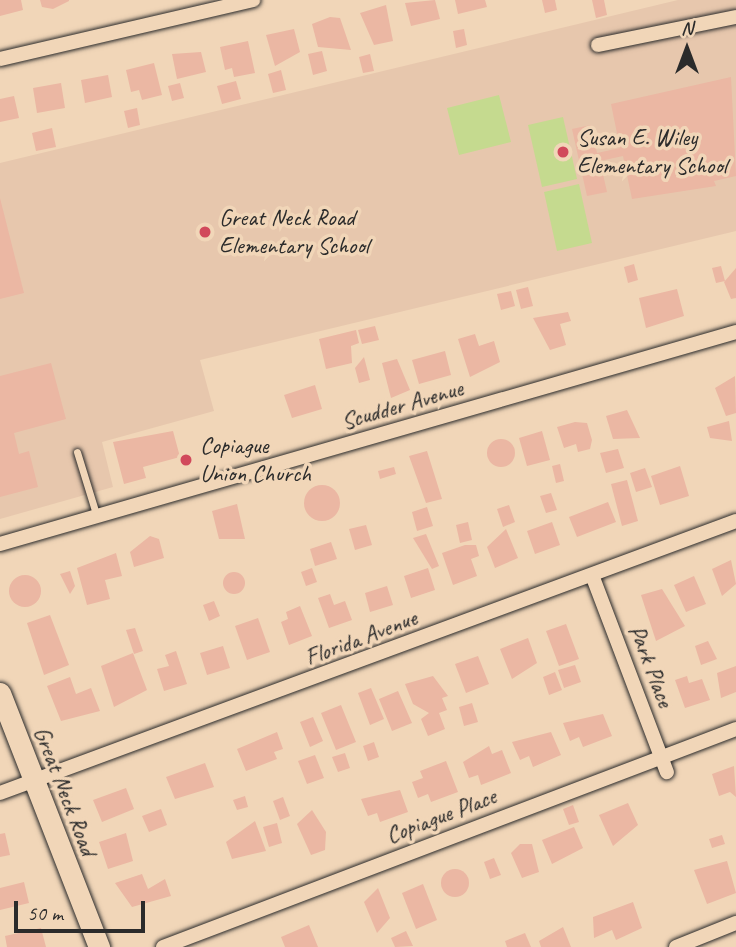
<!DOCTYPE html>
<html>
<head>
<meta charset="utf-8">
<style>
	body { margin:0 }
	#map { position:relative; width:736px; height:947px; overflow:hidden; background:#f1d6b8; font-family:Caveat,sans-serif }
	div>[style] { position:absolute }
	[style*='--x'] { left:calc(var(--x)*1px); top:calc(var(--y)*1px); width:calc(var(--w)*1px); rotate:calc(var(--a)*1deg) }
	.built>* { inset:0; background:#e7c7ad }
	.green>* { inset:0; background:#c5da8f }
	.building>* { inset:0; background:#ebb7a3 }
	.round { border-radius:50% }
	.roads { filter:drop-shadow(0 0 2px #2b2b2b) drop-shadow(0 0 2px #2b2b2b) }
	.lane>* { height:7px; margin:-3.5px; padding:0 3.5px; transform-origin:3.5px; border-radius:3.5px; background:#f1d6b8 }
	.street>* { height:14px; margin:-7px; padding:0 7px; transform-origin:7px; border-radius:7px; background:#f1d6b8 }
	.secondary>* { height:21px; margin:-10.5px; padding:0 10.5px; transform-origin:10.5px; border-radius:10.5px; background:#f1d6b8 }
	.dots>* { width:19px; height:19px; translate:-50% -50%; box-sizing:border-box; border:4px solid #f1d6b8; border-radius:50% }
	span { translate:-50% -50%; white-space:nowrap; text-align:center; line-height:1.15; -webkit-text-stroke:7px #f1d6b8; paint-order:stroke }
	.poi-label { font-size:24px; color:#2b2b2b }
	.left { translate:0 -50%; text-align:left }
	.street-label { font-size:24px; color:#2b2b2b }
	.north { position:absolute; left:652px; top:14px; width:70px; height:70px; -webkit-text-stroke:5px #f1d6b8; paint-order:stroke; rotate:0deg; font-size:19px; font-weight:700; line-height:28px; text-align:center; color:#2b2b2b }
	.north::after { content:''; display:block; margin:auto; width:24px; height:32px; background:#2b2b2b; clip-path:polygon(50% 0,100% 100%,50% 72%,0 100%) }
	.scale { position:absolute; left:14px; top:901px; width:131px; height:32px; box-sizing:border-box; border:4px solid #2b2b2b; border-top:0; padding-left:9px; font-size:21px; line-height:24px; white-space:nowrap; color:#2b2b2b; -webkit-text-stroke:5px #f1d6b8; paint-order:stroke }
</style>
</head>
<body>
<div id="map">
	<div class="built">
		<i style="clip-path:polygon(678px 0,736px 0,736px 231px,200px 360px,214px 411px,102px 442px,113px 487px,0 519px,0 163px)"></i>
	</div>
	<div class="green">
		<i style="clip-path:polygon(499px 95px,511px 142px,459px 155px,447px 108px)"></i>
		<i style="clip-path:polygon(563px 117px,577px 179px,542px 187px,528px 125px)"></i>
		<i style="clip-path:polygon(579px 184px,592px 243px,557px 251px,544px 192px)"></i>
	</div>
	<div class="building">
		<i style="clip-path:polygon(0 0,21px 0,23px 10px,0 16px)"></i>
		<i style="clip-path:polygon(40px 0,69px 0,69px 1px,53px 9px,42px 7px)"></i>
		<i style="clip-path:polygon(435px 0,440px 19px,411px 26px,405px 3px)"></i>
		<i style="clip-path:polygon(455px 0,485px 0,487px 7px,458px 14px)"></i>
		<i style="clip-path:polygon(542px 0,555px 0,557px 10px,545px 13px)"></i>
		<i style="clip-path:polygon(592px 0,604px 0,607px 15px,596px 18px)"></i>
		<i style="clip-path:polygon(386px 5px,393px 41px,374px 45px,360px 13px)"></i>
		<i style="clip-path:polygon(330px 17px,340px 18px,351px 50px,318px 47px,312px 24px)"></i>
		<i style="clip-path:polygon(294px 29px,300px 52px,275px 66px,266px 35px)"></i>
		<i style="clip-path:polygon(464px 29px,467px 45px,456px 48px,453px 31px)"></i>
		<i style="clip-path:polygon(248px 41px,255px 73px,234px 77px,232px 68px,225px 70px,220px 47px)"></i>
		<i style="clip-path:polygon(322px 51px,327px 71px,313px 75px,308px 54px)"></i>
		<i style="clip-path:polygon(201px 52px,206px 72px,177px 79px,172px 54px)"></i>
		<i style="clip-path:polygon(370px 54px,374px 71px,363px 73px,359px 57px)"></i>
		<i style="clip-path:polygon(154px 63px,162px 95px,142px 100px,139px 90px,131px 92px,126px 70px)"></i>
		<i style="clip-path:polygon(281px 70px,286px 90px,273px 93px,268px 74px)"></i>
		<i style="clip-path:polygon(108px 75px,112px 97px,85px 103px,81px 80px)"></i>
		<i style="clip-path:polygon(731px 77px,736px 176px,714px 181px,716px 186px,632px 199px,623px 156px,600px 161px,607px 192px,587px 196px,572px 129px,591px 125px,597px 153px,620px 148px,611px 104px)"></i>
		<i style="clip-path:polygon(236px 81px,241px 99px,222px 104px,217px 86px)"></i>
		<i style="clip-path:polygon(61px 83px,65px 108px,37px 113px,33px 88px)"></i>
		<i style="clip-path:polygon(180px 83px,184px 98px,172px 101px,168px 86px)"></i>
		<i style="clip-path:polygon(14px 96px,19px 118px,0 122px,0 99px)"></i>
		<i style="clip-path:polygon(137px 108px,140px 125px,128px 128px,124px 111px)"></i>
		<i style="clip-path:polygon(52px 128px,56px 147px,36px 151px,32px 133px)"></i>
		<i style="clip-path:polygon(0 198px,24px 293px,0 299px)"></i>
		<i style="clip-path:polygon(634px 264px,638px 280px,628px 283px,624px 267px)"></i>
		<i style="clip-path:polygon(721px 266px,725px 281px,716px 283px,712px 268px)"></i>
		<i style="clip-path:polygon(736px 268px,736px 298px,731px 299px,724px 282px)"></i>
		<i style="clip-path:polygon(528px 287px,533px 306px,521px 309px,516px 290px)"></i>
		<i style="clip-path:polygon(677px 289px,684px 316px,646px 328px,639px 298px)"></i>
		<i style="clip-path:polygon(511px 291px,515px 306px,501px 310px,497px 294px)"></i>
		<i style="clip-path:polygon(568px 312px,571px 321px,560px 324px,566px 345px,550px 350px,533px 318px)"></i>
		<i style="clip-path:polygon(375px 326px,379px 340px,362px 344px,358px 330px)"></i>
		<i style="clip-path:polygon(356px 330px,359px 343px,351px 346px,352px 363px,326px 369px,319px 339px)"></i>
		<i style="clip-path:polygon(475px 334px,479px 346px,494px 341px,500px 362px,470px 377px,458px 339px)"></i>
		<i style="clip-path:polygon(445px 351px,451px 375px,419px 384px,412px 360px)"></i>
		<i style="clip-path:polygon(364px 357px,370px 380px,359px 383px,355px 368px)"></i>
		<i style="clip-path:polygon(397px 359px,410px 390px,391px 398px,382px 363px)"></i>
		<i style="clip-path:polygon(51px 363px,66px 419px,14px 433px,19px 454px,29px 451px,38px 487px,0 497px,0 376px)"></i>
		<i style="clip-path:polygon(735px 376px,736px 413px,726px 416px,715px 388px)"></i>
		<i style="clip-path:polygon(315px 385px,322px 409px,292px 418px,284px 395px)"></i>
		<i style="clip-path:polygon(627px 410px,640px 438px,613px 439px,606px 416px)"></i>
		<i style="clip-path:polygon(729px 421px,732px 441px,710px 438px,707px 427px)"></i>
		<i style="clip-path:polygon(575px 422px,587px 423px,592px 440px,590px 449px,578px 452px,576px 444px,564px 448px,557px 427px)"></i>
		<i style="clip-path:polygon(173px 431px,180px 457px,143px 467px,146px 478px,124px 484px,113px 442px)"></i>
		<i style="clip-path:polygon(542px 431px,550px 460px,527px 466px,519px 438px)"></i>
		<i class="round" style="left:487px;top:439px;width:28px;height:28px"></i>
		<i style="clip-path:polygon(618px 449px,624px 468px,606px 473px,600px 453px)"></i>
		<i style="clip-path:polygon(427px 451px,442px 499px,426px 503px,409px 456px)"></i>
		<i style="clip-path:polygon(560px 464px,564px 481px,556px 483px,552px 466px)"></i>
		<i style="clip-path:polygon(680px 466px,689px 496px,660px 505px,651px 476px)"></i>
		<i style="clip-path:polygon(394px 467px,396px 474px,380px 479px,378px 471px)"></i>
		<i style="clip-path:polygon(645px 468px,652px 487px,636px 492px,630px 473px)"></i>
		<i style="clip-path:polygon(627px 480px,638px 521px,622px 526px,611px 484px)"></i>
		<i class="round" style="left:304px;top:485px;width:36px;height:36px"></i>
		<i style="clip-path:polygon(551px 493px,557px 510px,546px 513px,540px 496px)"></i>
		<i style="clip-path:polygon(608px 502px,616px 522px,577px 537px,569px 517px)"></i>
		<i style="clip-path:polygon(237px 504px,245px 539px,219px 539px,212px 511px)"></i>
		<i style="clip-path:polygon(509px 505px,515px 522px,503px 527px,497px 509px)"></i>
		<i style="clip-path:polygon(427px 507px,433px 526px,417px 531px,412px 512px)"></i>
		<i style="clip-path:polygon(468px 522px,472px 540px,460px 543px,456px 525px)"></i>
		<i style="clip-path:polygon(552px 522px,560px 545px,535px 554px,527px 531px)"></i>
		<i style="clip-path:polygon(366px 525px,372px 545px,355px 550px,349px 529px)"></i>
		<i style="clip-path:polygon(506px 529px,518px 558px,495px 568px,487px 547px)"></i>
		<i style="clip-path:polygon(426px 534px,439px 566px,432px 569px,413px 538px)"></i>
		<i style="clip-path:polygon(150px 536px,159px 539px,164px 558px,134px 567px,130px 552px)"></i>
		<i style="clip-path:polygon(331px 542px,337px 559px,315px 566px,310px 549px)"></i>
		<i style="clip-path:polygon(465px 545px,476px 545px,479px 556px,471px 559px,477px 576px,453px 585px,442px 553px)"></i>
		<i style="clip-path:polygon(116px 553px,122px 576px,105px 580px,110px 599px,87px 605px,77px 568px)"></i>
		<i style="clip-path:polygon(731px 560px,736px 584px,722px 596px,712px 569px)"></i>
		<i style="clip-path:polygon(312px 568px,317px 582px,306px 586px,301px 572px)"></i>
		<i style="clip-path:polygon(428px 568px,435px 590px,411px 598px,404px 576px)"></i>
		<i style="clip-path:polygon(70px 571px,75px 586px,70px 594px,60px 574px)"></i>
		<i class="round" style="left:223px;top:572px;width:22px;height:22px"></i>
		<i class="round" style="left:9px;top:575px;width:32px;height:32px"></i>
		<i style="clip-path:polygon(694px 576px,706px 604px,686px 612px,674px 585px)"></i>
		<i style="clip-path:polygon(387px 586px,393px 605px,370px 612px,365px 593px)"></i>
		<i style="clip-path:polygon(662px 589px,685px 626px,656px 641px,641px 595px)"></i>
		<i style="clip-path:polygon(330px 594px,334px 605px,345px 601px,352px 620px,329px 628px,318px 598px)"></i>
		<i style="clip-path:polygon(214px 601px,220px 616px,209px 621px,203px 605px)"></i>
		<i style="clip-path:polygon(300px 606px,312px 636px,289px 645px,281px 622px,288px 619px,286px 612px)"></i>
		<i style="clip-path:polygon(50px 615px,69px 665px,44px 675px,27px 623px)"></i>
		<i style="clip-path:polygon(258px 618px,270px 652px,247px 660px,235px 626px)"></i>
		<i style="clip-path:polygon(566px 624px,579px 659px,559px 666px,546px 631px)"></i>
		<i style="clip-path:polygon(135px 628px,143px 651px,134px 654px,126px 630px)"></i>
		<i style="clip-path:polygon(528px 638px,537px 663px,512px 679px,500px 649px)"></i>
		<i style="clip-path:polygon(708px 641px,717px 659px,701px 665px,695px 646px)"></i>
		<i style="clip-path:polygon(223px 646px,230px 668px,207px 675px,200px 653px)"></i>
		<i style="clip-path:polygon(176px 651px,187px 684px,164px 691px,157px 669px,169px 666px,165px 655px)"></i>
		<i style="clip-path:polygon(133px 653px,147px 690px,114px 707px,101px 666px)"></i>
		<i style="clip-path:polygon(478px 656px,489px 684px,466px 693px,455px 664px)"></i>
		<i style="clip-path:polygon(575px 665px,581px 682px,564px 688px,558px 670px)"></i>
		<i style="clip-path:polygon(736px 666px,736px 692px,721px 698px,717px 673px)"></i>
		<i style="clip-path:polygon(555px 672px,562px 690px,549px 695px,543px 677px)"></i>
		<i style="clip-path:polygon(433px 676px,448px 696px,442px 698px,447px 710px,439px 713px,445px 729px,428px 736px,421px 719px,429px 713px,413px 704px,405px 684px)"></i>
		<i style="clip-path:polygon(687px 676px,689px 683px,702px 679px,710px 700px,685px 708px,675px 680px)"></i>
		<i style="clip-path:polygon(70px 677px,76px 694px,91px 688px,100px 711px,61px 721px,47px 686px)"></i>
		<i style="clip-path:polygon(371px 688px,384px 719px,370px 725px,358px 693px)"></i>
		<i style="clip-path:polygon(398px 691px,412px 723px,392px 731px,379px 699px)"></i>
		<i style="clip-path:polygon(472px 703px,478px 722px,464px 726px,459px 707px)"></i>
		<i style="clip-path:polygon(341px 705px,356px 742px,336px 750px,321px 713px)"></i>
		<i style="clip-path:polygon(603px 714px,612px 736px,583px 747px,579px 737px,570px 741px,563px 723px)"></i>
		<i style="clip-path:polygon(313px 717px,323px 741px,310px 747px,300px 722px)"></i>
		<i style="clip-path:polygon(277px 732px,283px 749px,274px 752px,277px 759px,246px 771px,237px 749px)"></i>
		<i style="clip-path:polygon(551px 732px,561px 755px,533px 767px,529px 756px,520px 760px,512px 742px)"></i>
		<i style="clip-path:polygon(374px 742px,379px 757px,368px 761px,363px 746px)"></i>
		<i style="clip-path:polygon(489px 746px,492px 754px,502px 750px,511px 773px,481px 785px,478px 775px,469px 778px,463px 762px)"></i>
		<i style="clip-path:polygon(345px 753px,350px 768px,338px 772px,332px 757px)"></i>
		<i style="clip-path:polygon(315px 755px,324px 778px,307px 784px,298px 761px)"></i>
		<i style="clip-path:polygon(446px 761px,458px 792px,431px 802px,428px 794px,418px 798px,412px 782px,423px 778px,420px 771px)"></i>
		<i style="clip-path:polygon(205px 763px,214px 787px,175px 799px,166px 777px)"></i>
		<i style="clip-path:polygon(734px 766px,736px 797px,730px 792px,719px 796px,712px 774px)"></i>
		<i style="clip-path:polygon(126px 788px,134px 809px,102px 822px,93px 800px)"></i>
		<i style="clip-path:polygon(400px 790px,408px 812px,380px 822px,377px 813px,368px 816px,361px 799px)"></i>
		<i style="clip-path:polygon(245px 796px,248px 807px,237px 810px,233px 800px)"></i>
		<i style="clip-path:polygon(283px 797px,290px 816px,280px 820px,273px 801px)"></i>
		<i style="clip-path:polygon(628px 803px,638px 825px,613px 846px,599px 815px)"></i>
		<i style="clip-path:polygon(573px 805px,579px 822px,569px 825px,563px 809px)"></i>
		<i style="clip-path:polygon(161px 809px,167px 825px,149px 832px,142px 816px)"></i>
		<i style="clip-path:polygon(312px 810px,326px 832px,325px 850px,311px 855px,297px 824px)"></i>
		<i style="clip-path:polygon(255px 821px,266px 851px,232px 859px,226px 842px)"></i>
		<i style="clip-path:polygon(277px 823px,282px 843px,269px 847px,263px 827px)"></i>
		<i style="clip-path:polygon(574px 827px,583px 848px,552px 864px,542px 840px)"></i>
		<i style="clip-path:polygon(5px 833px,10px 855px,0 857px,0 834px)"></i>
		<i style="clip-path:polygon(126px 833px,133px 861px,108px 869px,99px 842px)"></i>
		<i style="clip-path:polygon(722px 835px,725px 844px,712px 848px,709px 839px)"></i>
		<i style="clip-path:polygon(520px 844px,532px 844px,539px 872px,522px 878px,511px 853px)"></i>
		<i style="clip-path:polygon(494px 858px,501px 875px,490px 879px,484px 862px)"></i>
		<i style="clip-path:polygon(727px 861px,736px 893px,707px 904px,694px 870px)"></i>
		<i class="round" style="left:441px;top:869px;width:28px;height:28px"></i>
		<i style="clip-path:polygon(142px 874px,148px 889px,165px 879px,171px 896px,132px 907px,115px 883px)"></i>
		<i style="clip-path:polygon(24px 882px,29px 903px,0 910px,0 888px)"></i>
		<i style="clip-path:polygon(423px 884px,437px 920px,416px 929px,402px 893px)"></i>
		<i style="clip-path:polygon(378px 888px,390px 918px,377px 933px,364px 902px)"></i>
		<i style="clip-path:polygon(633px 902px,642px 928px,616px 940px,612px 930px,594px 938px,593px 917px)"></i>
		<i style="clip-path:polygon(309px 925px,318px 947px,285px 947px,281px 937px)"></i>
		<i style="clip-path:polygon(563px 927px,571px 947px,541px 947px,539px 941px)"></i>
		<i style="clip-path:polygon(41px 928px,46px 947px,7px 947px,5px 936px)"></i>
		<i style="clip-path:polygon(406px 931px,413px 946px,395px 947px,391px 938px)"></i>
		<i style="clip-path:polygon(525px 933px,531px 947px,507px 947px,505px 941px)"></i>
	</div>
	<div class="roads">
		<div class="lane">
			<i style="--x:77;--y:452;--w:68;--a:72.9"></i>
		</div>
		<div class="street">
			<i style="--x:598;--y:45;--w:141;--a:-11.5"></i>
			<i style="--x:0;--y:59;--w:260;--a:-13.1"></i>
			<i style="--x:0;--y:544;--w:766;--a:-16.07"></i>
			<i style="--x:592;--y:575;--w:211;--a:69.2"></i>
			<i style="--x:0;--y:793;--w:785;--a:-20.28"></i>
			<i style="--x:163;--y:947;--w:613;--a:-20.83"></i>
			<i style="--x:676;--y:947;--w:65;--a:-21.8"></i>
		</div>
		<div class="secondary">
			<i style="--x:0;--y:693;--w:273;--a:68.7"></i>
		</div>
	</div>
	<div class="dots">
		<i style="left:563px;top:152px;background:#d1495b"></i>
		<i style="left:205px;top:232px;background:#d1495b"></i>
		<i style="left:186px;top:460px;background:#d1495b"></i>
	</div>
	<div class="poi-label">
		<span class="left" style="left:577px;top:152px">Susan E. Wiley<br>Elementary School</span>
		<span class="left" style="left:219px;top:232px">Great Neck Road<br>Elementary School</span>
		<span class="left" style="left:200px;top:460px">Copiague<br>Union Church</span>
	</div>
	<div class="street-label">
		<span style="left:402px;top:405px;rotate:-16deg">Scudder Avenue</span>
		<span style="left:361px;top:638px;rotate:-21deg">Florida Avenue</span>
		<span style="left:651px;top:666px;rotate:69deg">Park Place</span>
		<span style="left:65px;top:791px;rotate:69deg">Great Neck Road</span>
		<span style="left:441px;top:816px;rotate:-21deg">Copiague Place</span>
	</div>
	<div class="north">N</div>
	<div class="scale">50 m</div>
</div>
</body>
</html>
